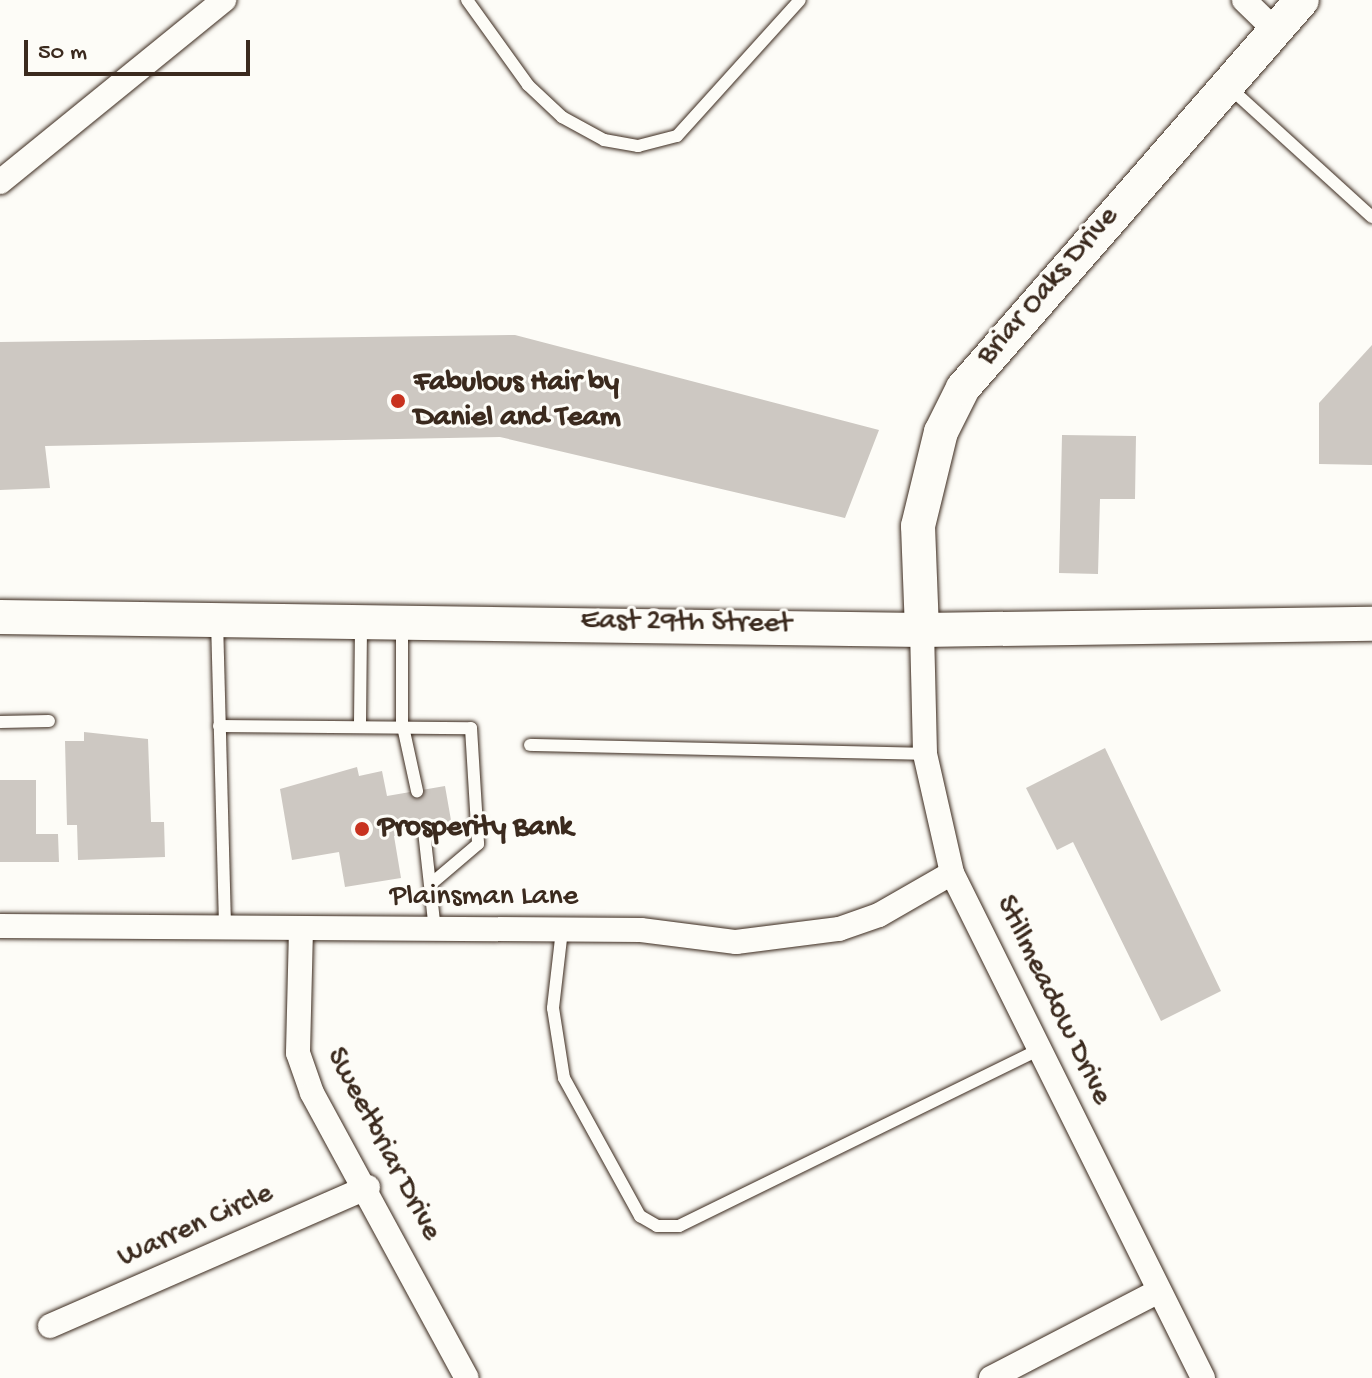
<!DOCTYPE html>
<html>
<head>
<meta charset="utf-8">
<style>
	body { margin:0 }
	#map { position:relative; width:1372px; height:1378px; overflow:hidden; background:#fdfcf7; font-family:"Gochi Hand",sans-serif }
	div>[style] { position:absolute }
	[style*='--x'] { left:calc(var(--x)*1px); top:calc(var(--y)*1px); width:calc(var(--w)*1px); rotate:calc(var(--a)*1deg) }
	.building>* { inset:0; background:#cdc8c2 }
	.roads { filter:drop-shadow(0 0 2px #3b2a1e) drop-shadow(0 0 2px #3b2a1e) }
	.lane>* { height:12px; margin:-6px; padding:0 6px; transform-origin:6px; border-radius:6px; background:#fdfcf7 }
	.street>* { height:24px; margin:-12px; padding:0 12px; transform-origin:12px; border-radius:12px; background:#fdfcf7 }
	.secondary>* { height:34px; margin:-17px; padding:0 17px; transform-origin:17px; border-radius:17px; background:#fdfcf7 }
	.dots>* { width:22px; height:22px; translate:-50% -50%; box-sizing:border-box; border:4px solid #fdfcf7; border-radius:50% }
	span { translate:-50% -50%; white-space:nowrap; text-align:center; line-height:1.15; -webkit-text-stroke:6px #fdfcf7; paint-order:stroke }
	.street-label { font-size:30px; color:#3b2a1e }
	.poi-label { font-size:30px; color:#3b2a1e; font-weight:700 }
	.left { translate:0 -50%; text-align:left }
	.scale { position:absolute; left:24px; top:40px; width:226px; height:36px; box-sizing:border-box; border:4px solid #3b2a1e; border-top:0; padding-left:10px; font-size:24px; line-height:28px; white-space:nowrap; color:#3b2a1e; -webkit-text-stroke:6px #fdfcf7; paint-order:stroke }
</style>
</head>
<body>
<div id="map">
	<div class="building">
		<i style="clip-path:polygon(515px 335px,879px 430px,845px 518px,500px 437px,45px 446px,50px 488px,0 490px,0 342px)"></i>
		<i style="clip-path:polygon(1372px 345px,1372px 465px,1319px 464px,1319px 403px)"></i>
		<i style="clip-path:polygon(1062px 435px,1136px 436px,1135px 499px,1100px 499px,1098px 574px,1059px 573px)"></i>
		<i style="clip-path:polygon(84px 732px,148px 739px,151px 822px,164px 822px,165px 857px,78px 860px,77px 825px,67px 825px,65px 741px,84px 741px)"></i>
		<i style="clip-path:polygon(1105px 748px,1221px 991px,1161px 1021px,1073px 842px,1057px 850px,1026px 788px)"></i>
		<i style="clip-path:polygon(357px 767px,359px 776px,382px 771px,387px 796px,445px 786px,452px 826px,394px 836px,401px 878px,345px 887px,339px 852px,292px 860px,280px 789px)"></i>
		<i style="clip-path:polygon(0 780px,36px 780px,36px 834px,58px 834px,59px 862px,0 862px)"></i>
	</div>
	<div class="roads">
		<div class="lane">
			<i style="--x:467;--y:0;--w:105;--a:54.3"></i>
			<i style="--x:528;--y:85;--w:47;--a:43.3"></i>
			<i style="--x:562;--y:117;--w:48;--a:28.7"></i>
			<i style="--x:604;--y:140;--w:35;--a:10"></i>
			<i style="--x:638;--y:146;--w:40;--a:-14.4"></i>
			<i style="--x:677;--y:136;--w:183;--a:-47.9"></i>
			<i style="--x:1229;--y:87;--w:193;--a:42.3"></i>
			<i style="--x:217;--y:620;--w:308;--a:88.5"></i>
			<i style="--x:402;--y:623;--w:99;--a:90"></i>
			<i style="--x:402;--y:722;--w:71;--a:77.7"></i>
			<i style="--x:0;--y:722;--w:49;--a:-1.2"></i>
			<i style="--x:360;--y:723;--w:98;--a:-89.4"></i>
			<i style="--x:219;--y:726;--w:252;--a:0.5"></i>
			<i style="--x:471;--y:728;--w:116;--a:86.5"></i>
			<i style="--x:478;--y:844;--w:60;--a:139.7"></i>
			<i style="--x:530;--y:745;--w:395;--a:1.3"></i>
			<i style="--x:424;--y:831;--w:100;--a:83.7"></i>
			<i style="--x:562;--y:930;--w:79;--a:96.6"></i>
			<i style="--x:553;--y:1008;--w:71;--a:81.1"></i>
			<i style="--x:564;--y:1078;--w:158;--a:61.2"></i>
			<i style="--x:640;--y:1216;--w:20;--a:30"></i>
			<i style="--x:657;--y:1226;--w:22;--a:0"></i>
			<i style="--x:679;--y:1226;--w:403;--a:-26.1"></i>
		</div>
		<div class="street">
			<i style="--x:1244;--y:0;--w:43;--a:44.1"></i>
			<i style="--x:0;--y:182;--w:289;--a:-39.1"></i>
			<i style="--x:922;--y:630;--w:124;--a:88.6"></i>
			<i style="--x:925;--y:754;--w:122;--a:77.2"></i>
			<i style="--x:952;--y:873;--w:564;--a:63.57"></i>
			<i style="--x:0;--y:926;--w:641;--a:0.36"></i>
			<i style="--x:641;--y:930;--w:96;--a:7.2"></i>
			<i style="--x:736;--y:942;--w:104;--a:-7.2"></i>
			<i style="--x:839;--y:929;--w:42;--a:-19.3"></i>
			<i style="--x:879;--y:915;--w:84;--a:-29.9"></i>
			<i style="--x:301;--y:929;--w:124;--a:91.4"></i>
			<i style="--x:298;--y:1053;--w:42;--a:70.7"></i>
			<i style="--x:312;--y:1093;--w:324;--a:61.5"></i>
			<i style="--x:50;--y:1326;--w:347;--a:-23.6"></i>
			<i style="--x:991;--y:1378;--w:189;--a:-27.4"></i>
		</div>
		<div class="secondary">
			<i style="--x:0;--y:617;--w:922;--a:0.81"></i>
			<i style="--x:922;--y:630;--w:450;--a:-0.8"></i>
			<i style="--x:922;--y:630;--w:104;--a:-92.2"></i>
			<i style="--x:918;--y:526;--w:97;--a:-76.3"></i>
			<i style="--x:941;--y:432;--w:49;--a:-63.4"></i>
			<i style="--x:963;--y:388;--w:515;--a:-48.86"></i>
		</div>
	</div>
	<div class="dots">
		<i style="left:398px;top:401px;background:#c8321e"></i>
		<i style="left:362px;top:829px;background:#c8321e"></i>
	</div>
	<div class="street-label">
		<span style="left:1049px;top:287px;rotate:-49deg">Briar Oaks Drive</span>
		<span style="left:686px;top:624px;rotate:1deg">East 29th Street</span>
		<span style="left:484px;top:898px">Plainsman Lane</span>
		<span style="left:1052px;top:1001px;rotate:64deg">Stillmeadow Drive</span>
		<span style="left:382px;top:1145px;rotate:62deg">Sweetbriar Drive</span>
		<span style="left:196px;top:1227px;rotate:-24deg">Warren Circle</span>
	</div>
	<div class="poi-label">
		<span class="left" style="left:414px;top:401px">Fabulous Hair by<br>Daniel and Team</span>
		<span class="left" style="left:378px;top:829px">Prosperity Bank</span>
	</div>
	<div class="scale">50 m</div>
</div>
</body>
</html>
